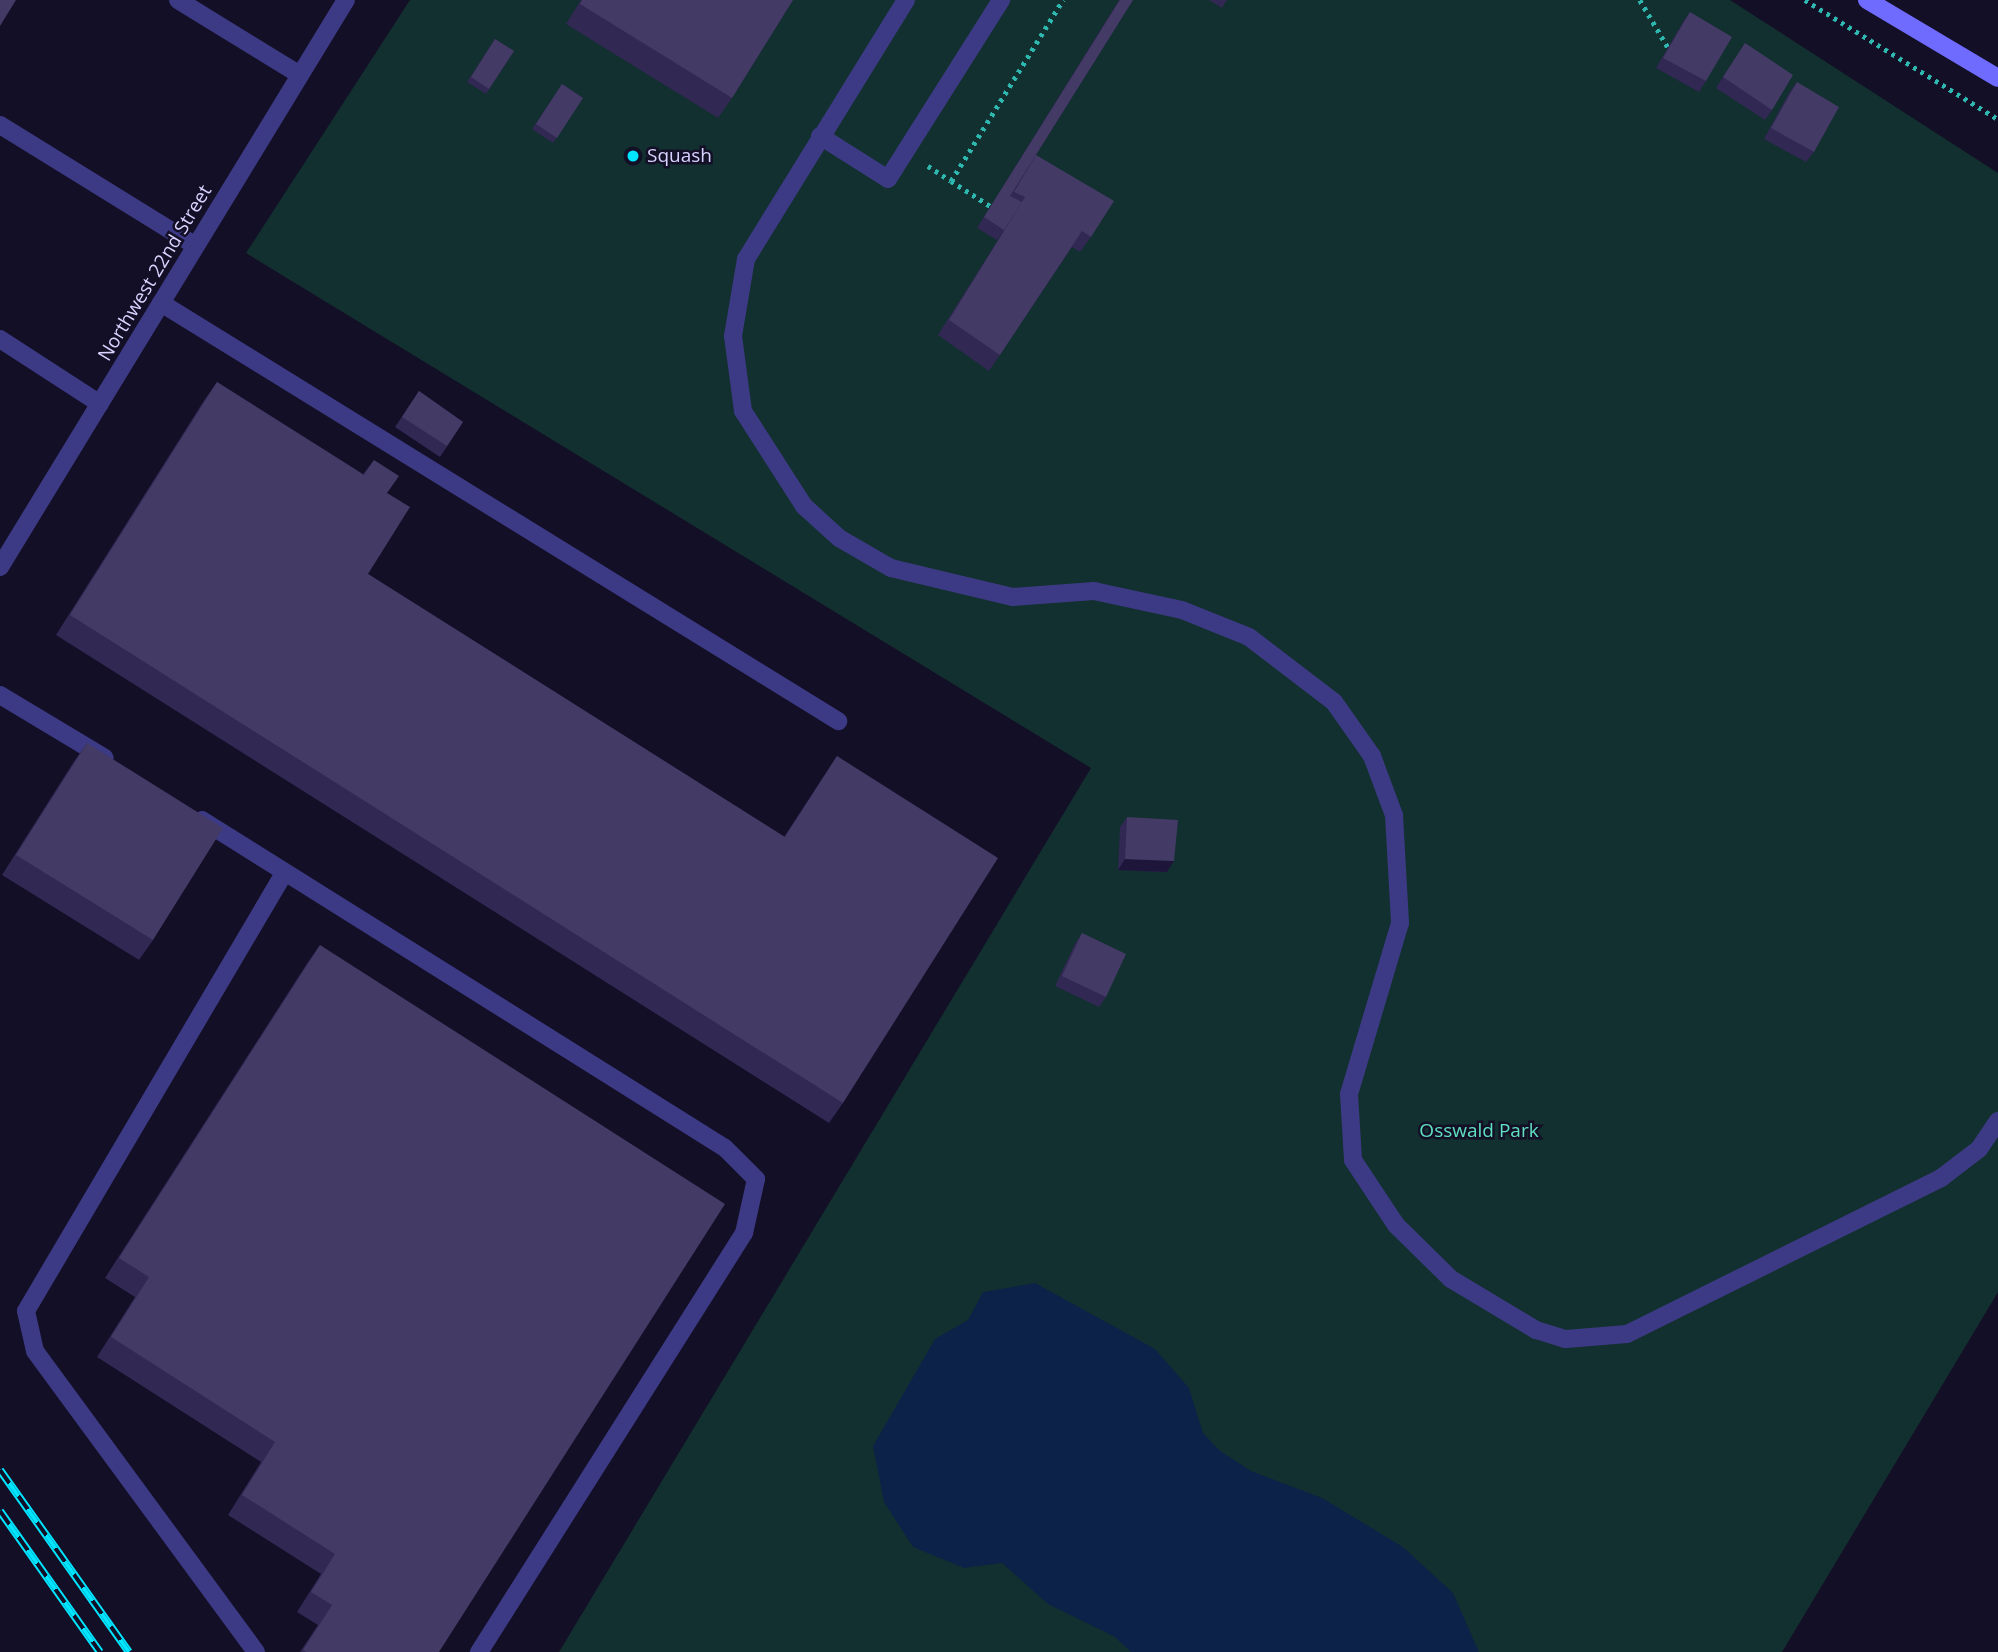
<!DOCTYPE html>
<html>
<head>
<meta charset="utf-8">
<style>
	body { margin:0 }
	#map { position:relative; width:1998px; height:1652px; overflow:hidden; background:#130f26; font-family:"Open Sans",sans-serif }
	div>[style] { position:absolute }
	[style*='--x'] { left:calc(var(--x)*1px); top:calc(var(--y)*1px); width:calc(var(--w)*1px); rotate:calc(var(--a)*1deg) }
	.green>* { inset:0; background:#12302f }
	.water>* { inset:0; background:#0c2248 }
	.path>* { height:4.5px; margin-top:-2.25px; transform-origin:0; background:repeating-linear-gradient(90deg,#2fb8b0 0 3.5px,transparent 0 8.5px) }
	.lane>* { height:18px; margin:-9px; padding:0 9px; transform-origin:9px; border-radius:9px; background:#3d3a85 }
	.street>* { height:18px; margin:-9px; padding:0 9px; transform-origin:9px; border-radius:9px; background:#3d3a85 }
	.secondary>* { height:18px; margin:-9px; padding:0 9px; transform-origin:9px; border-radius:9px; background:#6f6bff }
	.rail>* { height:8px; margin-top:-4px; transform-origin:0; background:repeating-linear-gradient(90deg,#130f26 0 16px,#00e5ff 0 32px); box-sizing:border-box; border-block:2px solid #00e5ff }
	.wall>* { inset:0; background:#312854 }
	.shaded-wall>* { inset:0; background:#1d163a }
	.building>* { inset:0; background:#433a66 }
	.dots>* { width:19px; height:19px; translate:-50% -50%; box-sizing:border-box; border:4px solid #130f26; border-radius:50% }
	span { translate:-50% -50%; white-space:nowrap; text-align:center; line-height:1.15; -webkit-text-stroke:5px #130f26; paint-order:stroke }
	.poi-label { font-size:19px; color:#d9d4ff }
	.left { translate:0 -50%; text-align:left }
	.street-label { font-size:19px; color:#d9d4ff }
	.park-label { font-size:19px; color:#5fe0c0 }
</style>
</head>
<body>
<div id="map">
	<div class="green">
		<i style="clip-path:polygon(410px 0,1730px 0,1998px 173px,1998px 1292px,1782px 1652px,559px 1652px,1091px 768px,246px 253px)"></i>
	</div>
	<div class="water">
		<i style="clip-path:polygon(1035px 1283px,1155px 1349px,1189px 1388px,1203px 1433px,1220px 1451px,1251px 1471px,1322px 1498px,1403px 1547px,1453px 1593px,1479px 1652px,1131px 1652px,1115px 1637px,1048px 1604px,1002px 1563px,964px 1568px,913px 1547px,884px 1502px,873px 1446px,935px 1339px,968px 1320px,983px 1292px)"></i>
	</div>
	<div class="path">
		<i style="--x:1640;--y:0;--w:57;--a:59.4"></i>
		<i style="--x:1805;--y:0;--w:227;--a:31.7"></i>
		<i style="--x:928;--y:166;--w:27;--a:33"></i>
		<i style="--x:951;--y:181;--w:213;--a:-58.3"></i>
		<i style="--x:951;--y:181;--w:52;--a:32.5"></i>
	</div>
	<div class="lane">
		<i style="--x:178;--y:0;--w:143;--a:31.6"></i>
		<i style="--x:906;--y:0;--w:304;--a:121.7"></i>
		<i style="--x:746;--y:259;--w:78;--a:99.6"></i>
		<i style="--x:733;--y:336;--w:76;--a:82.4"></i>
		<i style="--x:743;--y:411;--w:113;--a:57.3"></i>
		<i style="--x:804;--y:506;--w:47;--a:42.4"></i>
		<i style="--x:839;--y:538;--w:60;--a:30"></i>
		<i style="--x:891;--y:568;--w:125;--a:13.4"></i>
		<i style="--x:1013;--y:597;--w:81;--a:-4.2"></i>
		<i style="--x:1094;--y:591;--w:90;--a:12.2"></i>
		<i style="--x:1182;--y:610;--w:72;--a:21.9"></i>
		<i style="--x:1249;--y:637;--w:107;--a:37.4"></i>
		<i style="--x:1334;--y:702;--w:66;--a:54.9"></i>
		<i style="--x:1372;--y:756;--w:63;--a:69.6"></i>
		<i style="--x:1394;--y:815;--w:108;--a:86.8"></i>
		<i style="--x:1400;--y:923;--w:178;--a:106.6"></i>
		<i style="--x:1349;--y:1094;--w:66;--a:86.5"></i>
		<i style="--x:1353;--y:1160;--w:78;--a:56.5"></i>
		<i style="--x:1396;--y:1225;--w:77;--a:44.5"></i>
		<i style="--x:1451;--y:1279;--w:99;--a:31"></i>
		<i style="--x:1536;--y:1330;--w:31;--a:17"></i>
		<i style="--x:1566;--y:1339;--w:61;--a:-4.7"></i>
		<i style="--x:1627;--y:1334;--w:351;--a:-26.4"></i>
		<i style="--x:1941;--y:1178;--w:48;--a:-37.3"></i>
		<i style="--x:1979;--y:1149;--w:34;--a:-56"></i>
		<i style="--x:0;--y:125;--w:230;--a:31.7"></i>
		<i style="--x:820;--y:136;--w:80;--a:32.3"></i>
		<i style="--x:888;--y:179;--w:212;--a:-57.7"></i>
		<i style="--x:161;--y:303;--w:796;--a:31.69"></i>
		<i style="--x:0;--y:339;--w:119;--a:33"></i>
		<i style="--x:0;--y:695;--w:122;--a:31"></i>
		<i style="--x:202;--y:820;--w:617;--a:32.09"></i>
		<i style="--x:725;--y:1148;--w:44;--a:45"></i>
		<i style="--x:756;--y:1179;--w:55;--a:102.5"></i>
		<i style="--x:744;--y:1233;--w:496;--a:122.3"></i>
		<i style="--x:256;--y:1652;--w:373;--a:-126.3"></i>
		<i style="--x:35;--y:1351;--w:41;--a:-102.7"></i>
		<i style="--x:26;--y:1311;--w:506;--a:-59.48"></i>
	</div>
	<div class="street">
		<i style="--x:0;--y:567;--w:664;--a:-58.61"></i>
	</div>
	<div class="secondary">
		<i style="--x:1867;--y:0;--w:152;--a:30.8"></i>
	</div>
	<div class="rail">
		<i style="--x:0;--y:1470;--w:223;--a:54.7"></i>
		<i style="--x:0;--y:1511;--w:173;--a:54.7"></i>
	</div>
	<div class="wall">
		<i style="clip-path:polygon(581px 0,793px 0,732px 98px,718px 118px,566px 24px)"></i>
		<i style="clip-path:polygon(1119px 0,1133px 0,1036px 155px,1091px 237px,1080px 252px,1072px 247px,989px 371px,938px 335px,1003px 232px,997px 240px,977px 228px)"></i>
		<i style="clip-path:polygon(1209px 0,1227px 0,1222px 8px)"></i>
		<i style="clip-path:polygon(1690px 12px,1706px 81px,1699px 92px,1656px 68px,1683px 22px)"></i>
		<i style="clip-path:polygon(495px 39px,514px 51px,486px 94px,467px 82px)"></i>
		<i style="clip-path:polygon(1745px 43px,1772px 110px,1765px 120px,1716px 88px)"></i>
		<i style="clip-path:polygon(1797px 82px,1814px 152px,1806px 162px,1764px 139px,1789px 93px)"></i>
		<i style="clip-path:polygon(562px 84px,583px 98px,553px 143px,532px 129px)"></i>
		<i style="clip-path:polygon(217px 382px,363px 474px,374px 460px,387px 493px,368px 574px,784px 837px,837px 756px,843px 1103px,829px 1123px,56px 635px,203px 402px)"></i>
		<i style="clip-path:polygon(419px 391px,463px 422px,440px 457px,395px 427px)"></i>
		<i style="clip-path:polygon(87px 743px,153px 940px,139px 960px,2px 875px,73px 763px)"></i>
		<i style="clip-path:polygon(1127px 817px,1167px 872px,1118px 870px,1120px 827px)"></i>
		<i style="clip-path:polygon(1082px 933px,1106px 997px,1099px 1007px,1055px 986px,1075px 944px)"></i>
		<i style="clip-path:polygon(320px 945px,439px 1652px,300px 1652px,318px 1625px,297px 1612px,321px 1574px,228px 1515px,261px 1462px,97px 1357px,135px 1297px,105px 1278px,306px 965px)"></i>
	</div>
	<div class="shaded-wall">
		<i style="clip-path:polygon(1125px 859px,1174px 861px,1167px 872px,1118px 870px)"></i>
	</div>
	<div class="building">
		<i style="clip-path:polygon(0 0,16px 0,0 26px)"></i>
		<i style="clip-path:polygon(582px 0,793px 0,732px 98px,580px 4px)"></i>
		<i style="clip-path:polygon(1120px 0,1133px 0,1010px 196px,1022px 202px,1004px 230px,984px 217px)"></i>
		<i style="clip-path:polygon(1690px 12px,1732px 37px,1706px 81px,1663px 58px)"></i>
		<i style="clip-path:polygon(495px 39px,514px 51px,489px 89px,471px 77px)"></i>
		<i style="clip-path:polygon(1745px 43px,1793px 75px,1772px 110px,1723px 77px)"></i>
		<i style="clip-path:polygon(1797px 82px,1839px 107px,1814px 152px,1771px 128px)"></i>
		<i style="clip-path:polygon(562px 84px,583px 98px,557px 138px,536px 124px)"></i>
		<i style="clip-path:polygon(1036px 155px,1114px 201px,1091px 237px,1082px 231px,1000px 355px,949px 320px,1025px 197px,1014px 192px)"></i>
		<i style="clip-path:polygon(217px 382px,364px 475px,374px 460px,399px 476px,387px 493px,410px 507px,368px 574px,785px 837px,837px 756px,998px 858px,843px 1103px,70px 615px)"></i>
		<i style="clip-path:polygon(419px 391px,463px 422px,447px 446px,402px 417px)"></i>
		<i style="clip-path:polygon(87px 743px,223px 828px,153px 940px,16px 855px)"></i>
		<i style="clip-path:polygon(1127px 817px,1178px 820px,1174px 861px,1125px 859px)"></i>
		<i style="clip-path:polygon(1082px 933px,1126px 954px,1106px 997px,1062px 976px)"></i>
		<i style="clip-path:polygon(320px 945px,725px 1204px,439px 1652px,306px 1652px,303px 1650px,332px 1605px,311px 1592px,335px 1554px,242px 1495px,275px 1442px,111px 1337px,149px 1277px,119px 1258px)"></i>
	</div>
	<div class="dots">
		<i style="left:633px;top:156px;background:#00e5ff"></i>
	</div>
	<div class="poi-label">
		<span class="left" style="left:647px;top:156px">Squash</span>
	</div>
	<div class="street-label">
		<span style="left:155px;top:273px;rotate:-59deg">Northwest 22nd Street</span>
	</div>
	<div class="park-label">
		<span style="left:1479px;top:1131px">Osswald Park</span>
	</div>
</div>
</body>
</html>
